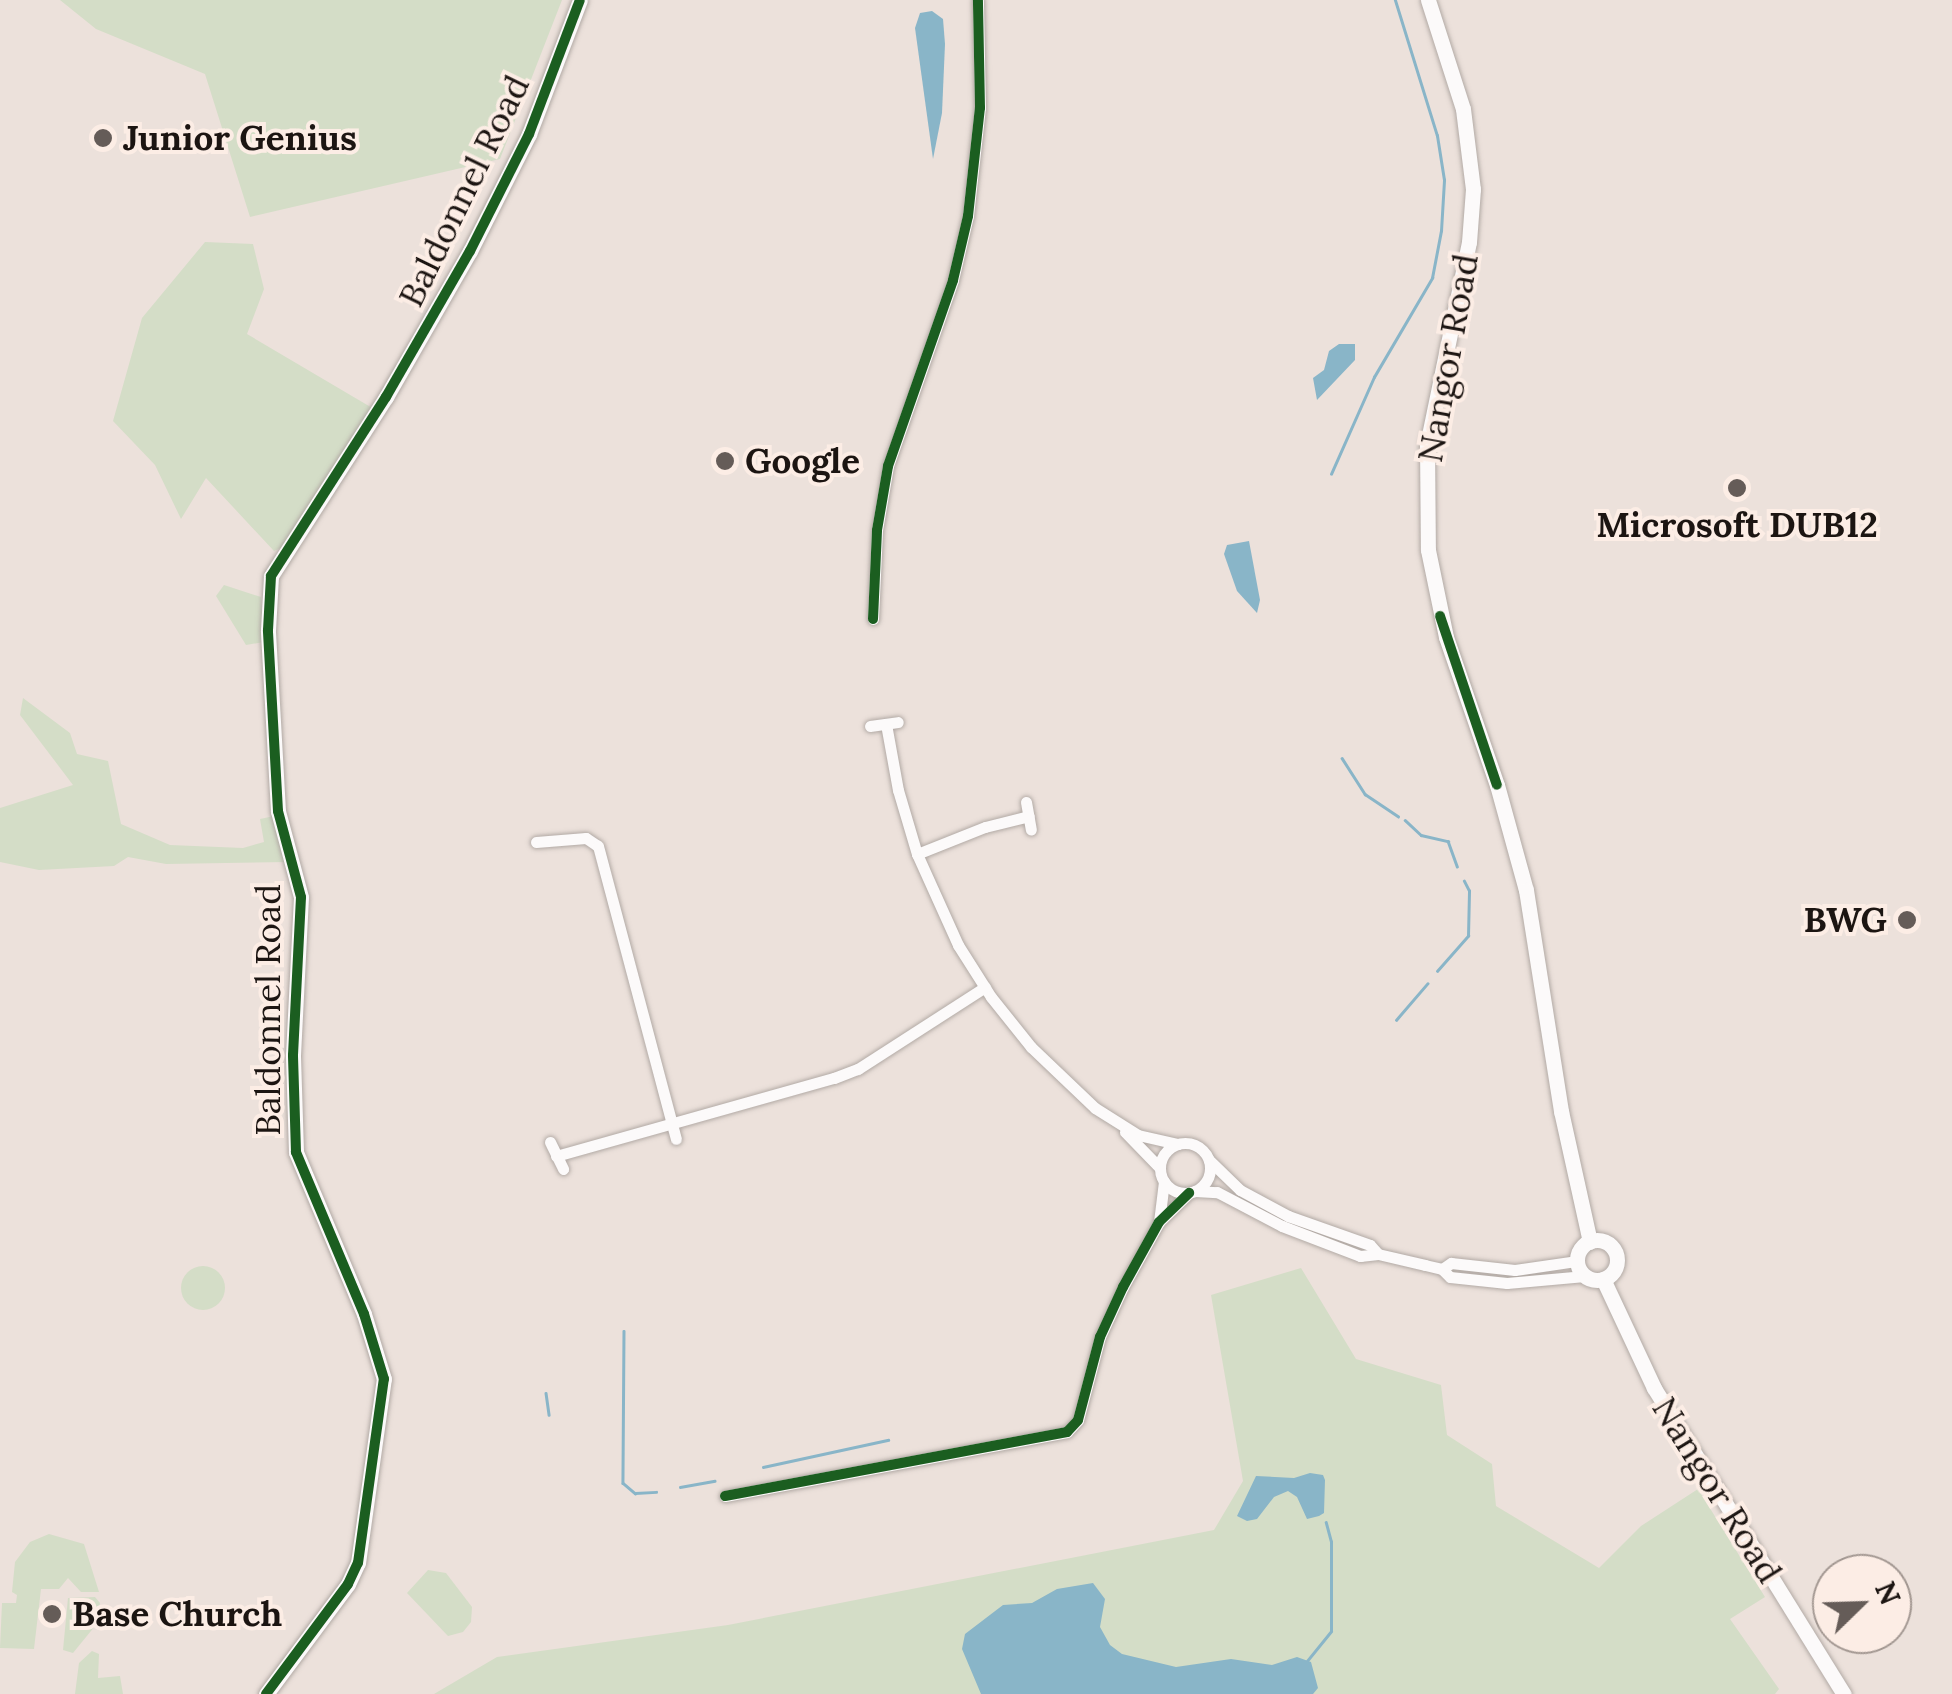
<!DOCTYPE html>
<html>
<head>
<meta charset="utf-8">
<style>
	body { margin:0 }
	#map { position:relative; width:1952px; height:1694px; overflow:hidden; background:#ece1db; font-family:Lora,serif }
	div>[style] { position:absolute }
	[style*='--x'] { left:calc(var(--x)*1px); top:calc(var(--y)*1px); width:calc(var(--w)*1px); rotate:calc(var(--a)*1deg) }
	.green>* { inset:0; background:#d4ddc7 }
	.round { border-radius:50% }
	.water>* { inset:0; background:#89b5c8 }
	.stream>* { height:2.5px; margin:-1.25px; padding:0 1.25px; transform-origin:1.25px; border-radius:1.25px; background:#89b5c8 }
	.roads { filter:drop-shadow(0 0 2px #b2aaa5) drop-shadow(0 0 2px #b2aaa5) }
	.street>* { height:11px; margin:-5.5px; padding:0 5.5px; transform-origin:5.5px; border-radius:5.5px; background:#fcfafa }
	.street>.ring { margin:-5.5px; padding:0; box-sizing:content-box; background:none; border:11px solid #fcfafa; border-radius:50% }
	.secondary>* { height:15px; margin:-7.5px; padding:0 7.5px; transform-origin:7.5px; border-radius:7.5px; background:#fcfafa }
	.secondary>.ring { margin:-7.5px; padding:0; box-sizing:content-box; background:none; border:15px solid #fcfafa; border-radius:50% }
	.cycleway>* { height:10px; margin:-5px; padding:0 5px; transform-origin:5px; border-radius:5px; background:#1b5e20 }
	.dots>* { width:28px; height:28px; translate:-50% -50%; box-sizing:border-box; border:5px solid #fcede5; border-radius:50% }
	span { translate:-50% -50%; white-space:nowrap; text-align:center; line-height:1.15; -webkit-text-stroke:8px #fcede5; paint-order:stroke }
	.poi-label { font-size:35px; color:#1c1512; font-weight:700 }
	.left { translate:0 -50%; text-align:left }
	.right { translate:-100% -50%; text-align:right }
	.street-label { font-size:35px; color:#1c1512 }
	.north { position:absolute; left:1812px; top:1554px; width:100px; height:100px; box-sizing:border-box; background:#fcede5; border:2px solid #a29791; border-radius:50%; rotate:67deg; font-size:28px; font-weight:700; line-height:40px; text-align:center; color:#1c1512 }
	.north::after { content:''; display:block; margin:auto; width:35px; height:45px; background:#655c58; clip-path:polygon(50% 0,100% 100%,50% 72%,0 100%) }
</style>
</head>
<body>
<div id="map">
	<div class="green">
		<i style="clip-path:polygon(60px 0,562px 0,500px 159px,250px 217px,205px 74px,96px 29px)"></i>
		<i style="clip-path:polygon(205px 242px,253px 244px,264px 289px,247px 334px,374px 409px,283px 547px,274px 551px,206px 478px,181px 519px,155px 465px,113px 421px,142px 318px)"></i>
		<i style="clip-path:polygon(224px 585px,261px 597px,264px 642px,246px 645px,216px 596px)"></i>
		<i style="clip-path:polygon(23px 698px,70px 733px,77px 754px,108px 761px,121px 824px,170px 845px,243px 848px,264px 842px,260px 819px,274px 816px,289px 862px,166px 864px,128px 857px,114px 866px,39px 870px,0 862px,0 808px,73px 785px,20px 715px)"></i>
		<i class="round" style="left:181px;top:1266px;width:44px;height:44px"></i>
		<i style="clip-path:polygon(1301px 1268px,1356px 1359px,1441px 1385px,1447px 1435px,1492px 1464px,1496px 1506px,1599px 1568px,1641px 1526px,1698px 1489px,1765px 1597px,1730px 1619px,1779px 1689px,1775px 1694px,434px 1694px,497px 1657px,728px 1625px,1214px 1530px,1243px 1481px,1211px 1295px)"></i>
		<i style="clip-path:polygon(49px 1534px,84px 1544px,99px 1592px,81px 1592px,68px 1578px,59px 1589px,41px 1589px,34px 1649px,0 1648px,2px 1603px,16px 1603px,17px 1595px,12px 1592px,15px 1562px,30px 1542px)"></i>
		<i style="clip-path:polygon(428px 1570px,446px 1573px,472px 1607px,471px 1622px,463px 1632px,448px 1636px,407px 1593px)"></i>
		<i style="clip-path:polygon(68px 1598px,95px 1597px,100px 1603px,95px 1626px,73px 1653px,63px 1650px)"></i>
		<i style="clip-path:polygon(92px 1651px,99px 1654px,98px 1678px,120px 1676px,123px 1694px,75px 1694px,79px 1663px)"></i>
	</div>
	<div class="water">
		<i style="clip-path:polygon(932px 11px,943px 19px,945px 44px,942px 113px,933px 159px,915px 28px,920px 13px)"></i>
		<i style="clip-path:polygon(1339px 344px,1355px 344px,1355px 360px,1317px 400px,1313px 378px,1324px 370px,1329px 351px)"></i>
		<i style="clip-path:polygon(1249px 541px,1260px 600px,1257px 613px,1237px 591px,1224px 554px,1227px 545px)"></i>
		<i style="clip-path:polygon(1310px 1473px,1323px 1475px,1325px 1480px,1324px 1513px,1319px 1516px,1307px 1519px,1297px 1497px,1288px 1491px,1274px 1497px,1257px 1519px,1247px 1521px,1237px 1516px,1256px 1476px,1294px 1478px)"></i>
		<i style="clip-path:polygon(1093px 1583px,1105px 1599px,1100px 1627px,1110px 1645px,1122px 1654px,1176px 1667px,1231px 1659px,1272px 1665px,1297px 1657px,1311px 1662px,1318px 1688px,1313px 1694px,981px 1694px,962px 1649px,965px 1634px,1003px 1605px,1032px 1603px,1057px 1589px)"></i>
	</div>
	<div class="stream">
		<i style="--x:1331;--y:474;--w:106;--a:-66.1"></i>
		<i style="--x:1374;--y:377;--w:115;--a:-59.6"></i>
		<i style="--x:1432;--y:278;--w:48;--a:-79.2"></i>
		<i style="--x:1441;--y:231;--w:51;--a:-86.6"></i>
		<i style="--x:1444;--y:180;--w:45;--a:-99"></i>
		<i style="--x:1437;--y:136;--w:142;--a:-107.2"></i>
		<i style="--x:1342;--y:758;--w:43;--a:57.4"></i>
		<i style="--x:1365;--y:794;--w:40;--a:34"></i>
		<i style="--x:1405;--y:820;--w:22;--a:43"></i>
		<i style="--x:1421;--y:835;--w:28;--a:13"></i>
		<i style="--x:1448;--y:841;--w:27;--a:70"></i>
		<i style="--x:1437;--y:971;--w:47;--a:-48.5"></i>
		<i style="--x:1468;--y:936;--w:45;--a:-88.7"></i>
		<i style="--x:1469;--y:891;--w:11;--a:-117"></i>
		<i style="--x:1396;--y:1020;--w:48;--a:-49.3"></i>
		<i style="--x:624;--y:1331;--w:152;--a:90.4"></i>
		<i style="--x:623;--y:1483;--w:16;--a:40"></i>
		<i style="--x:635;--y:1493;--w:21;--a:-3"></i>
		<i style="--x:546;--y:1393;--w:22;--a:82"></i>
		<i style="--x:763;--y:1467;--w:128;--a:-12.2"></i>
		<i style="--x:680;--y:1487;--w:35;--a:-10"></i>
		<i style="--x:1307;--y:1661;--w:38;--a:-51"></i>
		<i style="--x:1331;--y:1631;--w:89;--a:-90"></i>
		<i style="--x:1331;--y:1542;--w:20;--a:-105"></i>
	</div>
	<div class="roads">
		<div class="street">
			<i style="--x:873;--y:619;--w:89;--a:-87.4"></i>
			<i style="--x:877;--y:530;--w:65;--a:-80.2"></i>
			<i style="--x:888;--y:466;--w:197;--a:-70.7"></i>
			<i style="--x:953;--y:280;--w:66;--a:-76.8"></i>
			<i style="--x:968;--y:216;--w:109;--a:-83.7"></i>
			<i style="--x:980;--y:108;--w:108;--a:-91.1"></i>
			<i style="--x:886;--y:724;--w:67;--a:79.7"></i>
			<i style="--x:898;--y:790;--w:67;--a:73.5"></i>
			<i style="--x:917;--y:854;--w:100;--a:65.7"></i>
			<i style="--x:958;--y:945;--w:62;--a:57.6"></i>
			<i style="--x:991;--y:997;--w:64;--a:51.3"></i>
			<i style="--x:1031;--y:1047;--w:88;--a:43.6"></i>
			<i style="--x:1095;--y:1108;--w:51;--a:32.1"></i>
			<i style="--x:1138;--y:1135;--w:41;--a:12.7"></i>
			<i style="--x:870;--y:726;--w:28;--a:-8"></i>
			<i style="--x:1026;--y:802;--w:28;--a:80"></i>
			<i style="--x:536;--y:842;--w:50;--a:-4.6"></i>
			<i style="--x:586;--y:838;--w:14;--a:34"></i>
			<i style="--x:598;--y:846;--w:303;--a:75.1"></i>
			<i style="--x:917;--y:854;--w:73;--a:-21.7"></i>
			<i style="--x:985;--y:827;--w:45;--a:-14"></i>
			<i style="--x:1125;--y:1132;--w:50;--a:45.8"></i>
			<i style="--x:550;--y:1142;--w:30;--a:64"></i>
			<i class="ring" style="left:1160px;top:1143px;width:39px;height:39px"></i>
			<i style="--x:556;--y:1156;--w:289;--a:-15.7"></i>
			<i style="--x:834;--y:1078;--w:26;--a:-21"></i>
			<i style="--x:858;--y:1069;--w:151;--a:-32.8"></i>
			<i style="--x:1209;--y:1160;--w:43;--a:44.1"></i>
			<i style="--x:1240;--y:1190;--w:55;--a:28.4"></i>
			<i style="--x:1288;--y:1216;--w:87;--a:19.5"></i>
			<i style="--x:1370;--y:1245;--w:12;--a:48"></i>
			<i style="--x:1195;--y:1191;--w:22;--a:3"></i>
			<i style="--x:1217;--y:1192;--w:73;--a:27.6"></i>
			<i style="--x:1282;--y:1226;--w:84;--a:21"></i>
			<i style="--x:1360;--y:1256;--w:18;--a:-6"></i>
			<i style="--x:1378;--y:1254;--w:48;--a:13.2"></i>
			<i style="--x:1425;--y:1265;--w:17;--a:13"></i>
			<i style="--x:1442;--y:1269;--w:11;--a:45"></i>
			<i style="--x:1450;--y:1277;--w:57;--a:6"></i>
			<i style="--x:1507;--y:1283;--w:78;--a:-5.1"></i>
			<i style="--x:1159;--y:1222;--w:41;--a:-83"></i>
			<i style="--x:1442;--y:1269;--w:11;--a:-34"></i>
			<i style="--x:1451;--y:1263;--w:64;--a:6.2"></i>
			<i style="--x:1515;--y:1270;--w:63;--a:-8.3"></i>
			<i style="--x:725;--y:1496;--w:348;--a:-10.6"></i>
			<i style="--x:1067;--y:1432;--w:16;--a:-47"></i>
			<i style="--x:1078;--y:1420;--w:86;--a:-75.2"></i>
			<i style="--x:1100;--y:1337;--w:55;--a:-65.3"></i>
			<i style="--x:1123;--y:1287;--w:74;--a:-61"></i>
			<i style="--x:1159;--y:1222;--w:42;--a:-44"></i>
		</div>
		<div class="secondary">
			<i style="--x:1428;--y:0;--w:114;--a:72.2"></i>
			<i style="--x:1463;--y:109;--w:81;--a:82.9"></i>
			<i style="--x:1473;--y:189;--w:53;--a:94.3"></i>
			<i style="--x:1469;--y:242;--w:206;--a:101.7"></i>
			<i style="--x:1427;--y:444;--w:106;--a:89.5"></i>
			<i style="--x:1428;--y:550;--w:89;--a:78.3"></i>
			<i style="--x:1446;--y:637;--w:157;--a:71"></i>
			<i style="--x:1497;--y:785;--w:109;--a:74.6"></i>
			<i style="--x:1526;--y:890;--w:224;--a:81"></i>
			<i style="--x:1561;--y:1111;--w:134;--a:77.5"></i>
			<i class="ring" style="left:1577px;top:1240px;width:25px;height:25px"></i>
			<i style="--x:1603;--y:1279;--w:120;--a:64.9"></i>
			<i style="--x:1654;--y:1388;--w:360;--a:58.2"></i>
			<i style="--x:266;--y:1694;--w:137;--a:-53.3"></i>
			<i style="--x:348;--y:1584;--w:23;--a:-65"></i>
			<i style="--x:358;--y:1563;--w:186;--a:-82"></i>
			<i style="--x:384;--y:1379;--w:68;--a:-107.1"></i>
			<i style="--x:364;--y:1314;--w:176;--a:-112.8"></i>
			<i style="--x:296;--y:1152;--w:97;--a:-91.8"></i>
			<i style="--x:293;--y:1055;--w:158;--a:-87.1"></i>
			<i style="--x:301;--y:897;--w:89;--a:-105"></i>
			<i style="--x:278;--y:811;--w:181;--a:-93.2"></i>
			<i style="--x:268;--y:630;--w:54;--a:-86.8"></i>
			<i style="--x:271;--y:576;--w:213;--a:-57.3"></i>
			<i style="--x:386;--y:397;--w:168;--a:-60.1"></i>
			<i style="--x:470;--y:251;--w:131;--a:-63.2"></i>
			<i style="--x:529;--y:134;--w:143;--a:-69.2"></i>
		</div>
	</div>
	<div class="cycleway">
		<i style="--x:1440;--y:616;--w:178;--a:71.4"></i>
		<i style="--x:873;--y:619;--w:89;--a:-87.4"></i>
		<i style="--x:877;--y:530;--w:65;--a:-80.2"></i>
		<i style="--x:888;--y:466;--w:197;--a:-70.7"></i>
		<i style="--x:953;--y:280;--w:66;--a:-76.8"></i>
		<i style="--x:968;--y:216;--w:109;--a:-83.7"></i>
		<i style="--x:980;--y:108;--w:108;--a:-91.1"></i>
		<i style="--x:725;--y:1496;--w:348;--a:-10.6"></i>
		<i style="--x:1067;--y:1432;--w:16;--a:-47"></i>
		<i style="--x:1078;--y:1420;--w:86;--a:-75.2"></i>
		<i style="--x:1100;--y:1337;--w:55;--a:-65.3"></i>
		<i style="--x:1123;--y:1287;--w:74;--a:-61"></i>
		<i style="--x:1159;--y:1222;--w:42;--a:-44"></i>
		<i style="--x:266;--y:1694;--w:137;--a:-53.3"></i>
		<i style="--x:348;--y:1584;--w:23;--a:-65"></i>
		<i style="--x:358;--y:1563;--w:186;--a:-82"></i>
		<i style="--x:384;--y:1379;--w:68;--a:-107.1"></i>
		<i style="--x:364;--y:1314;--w:176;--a:-112.8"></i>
		<i style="--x:296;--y:1152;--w:97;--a:-91.8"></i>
		<i style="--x:293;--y:1055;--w:158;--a:-87.1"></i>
		<i style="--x:301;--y:897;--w:89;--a:-105"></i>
		<i style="--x:278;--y:811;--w:181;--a:-93.2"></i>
		<i style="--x:268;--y:630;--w:54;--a:-86.8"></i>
		<i style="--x:271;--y:576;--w:213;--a:-57.3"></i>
		<i style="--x:386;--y:397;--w:168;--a:-60.1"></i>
		<i style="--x:470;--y:251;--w:131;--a:-63.2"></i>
		<i style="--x:529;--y:134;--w:143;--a:-69.2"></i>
	</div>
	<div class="dots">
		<i style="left:103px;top:138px;background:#655c58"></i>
		<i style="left:725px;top:461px;background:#655c58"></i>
		<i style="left:1737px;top:488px;background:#655c58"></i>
		<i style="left:1907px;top:920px;background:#655c58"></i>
		<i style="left:52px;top:1614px;background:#655c58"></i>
	</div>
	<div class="poi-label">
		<span class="left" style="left:123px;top:138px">Junior Genius</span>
		<span class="left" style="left:745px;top:461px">Google</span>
		<span style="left:1737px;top:525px">Microsoft DUB12</span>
		<span class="right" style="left:1887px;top:920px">BWG</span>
		<span class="left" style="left:72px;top:1614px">Base Church</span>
	</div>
	<div class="street-label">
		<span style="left:464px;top:191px;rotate:-64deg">Baldonnel Road</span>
		<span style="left:1448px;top:358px;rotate:-80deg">Nangor Road</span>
		<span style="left:268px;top:1010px;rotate:-90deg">Baldonnel Road</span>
		<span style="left:1717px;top:1490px;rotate:58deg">Nangor Road</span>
	</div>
	<div class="north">N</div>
</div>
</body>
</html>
